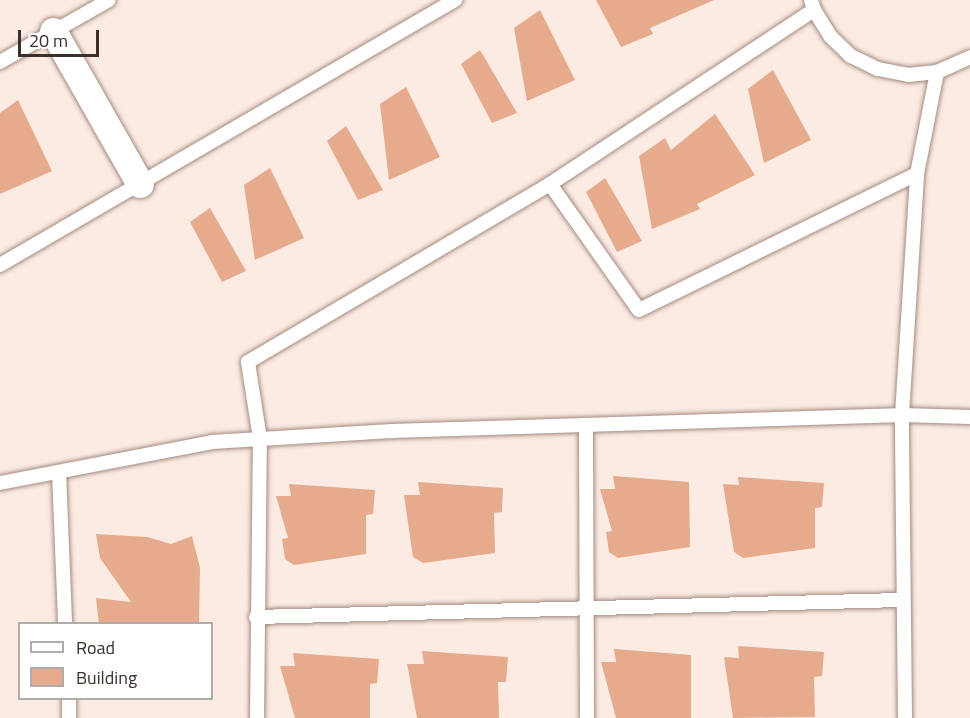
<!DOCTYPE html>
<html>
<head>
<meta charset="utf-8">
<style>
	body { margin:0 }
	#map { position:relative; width:970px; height:718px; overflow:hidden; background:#fbebe3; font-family:"Titillium Web",sans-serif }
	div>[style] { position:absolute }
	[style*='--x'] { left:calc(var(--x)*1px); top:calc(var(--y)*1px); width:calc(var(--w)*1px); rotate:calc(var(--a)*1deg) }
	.building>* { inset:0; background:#e6aa8c }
	.roads { filter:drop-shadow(0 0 2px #a48b7f) drop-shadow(0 0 2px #a48b7f) }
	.lane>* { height:14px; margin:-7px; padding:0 7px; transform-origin:7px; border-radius:7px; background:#fff }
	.street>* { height:27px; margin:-13.5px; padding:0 13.5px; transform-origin:13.5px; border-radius:13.5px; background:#fff }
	span { translate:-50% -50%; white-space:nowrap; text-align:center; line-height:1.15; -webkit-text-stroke:4.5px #fff; paint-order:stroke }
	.legend { position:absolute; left:18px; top:622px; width:195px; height:78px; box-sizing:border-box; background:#fff; border:2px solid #b0acaa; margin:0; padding:8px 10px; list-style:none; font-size:18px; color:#3a302b }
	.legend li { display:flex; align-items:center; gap:12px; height:30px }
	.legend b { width:30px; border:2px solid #b0acaa }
	.scale { position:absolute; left:18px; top:30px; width:81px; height:27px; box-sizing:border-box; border:3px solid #3a302b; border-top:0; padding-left:8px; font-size:18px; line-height:21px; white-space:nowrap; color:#3a302b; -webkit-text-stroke:4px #fff; paint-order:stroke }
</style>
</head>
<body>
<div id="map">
	<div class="building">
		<i style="clip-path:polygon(596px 0,714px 0,650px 28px,653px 34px,621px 47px)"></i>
		<i style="clip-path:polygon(540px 10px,575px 80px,527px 101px,514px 28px)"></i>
		<i style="clip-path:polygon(480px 50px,517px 113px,492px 123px,461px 64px)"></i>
		<i style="clip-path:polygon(773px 70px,811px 140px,764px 163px,748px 89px)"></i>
		<i style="clip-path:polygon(406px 87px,440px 157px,389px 180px,380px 104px)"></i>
		<i style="clip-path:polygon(18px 100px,52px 171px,0 194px,0 113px)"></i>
		<i style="clip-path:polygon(715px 114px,755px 175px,697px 204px,700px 209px,652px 229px,639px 156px,665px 138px,671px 150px)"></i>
		<i style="clip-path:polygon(346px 126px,383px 190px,358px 200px,327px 141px)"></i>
		<i style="clip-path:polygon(270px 168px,304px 238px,255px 260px,244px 185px)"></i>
		<i style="clip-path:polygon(605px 178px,642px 241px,617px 252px,586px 192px)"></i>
		<i style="clip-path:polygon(210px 208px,246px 271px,222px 282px,190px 222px)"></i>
		<i style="clip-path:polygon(613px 476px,689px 482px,690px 547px,618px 558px,609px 552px,606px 532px,612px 531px,600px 489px,615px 489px)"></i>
		<i style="clip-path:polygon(738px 477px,824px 483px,822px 507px,815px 508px,815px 548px,743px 558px,734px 552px,723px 484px,739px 485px)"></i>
		<i style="clip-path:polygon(418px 482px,503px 488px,502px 512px,494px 513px,495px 553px,423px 563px,413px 557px,404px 495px,420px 495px)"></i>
		<i style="clip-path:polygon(289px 484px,375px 490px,373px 514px,366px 515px,366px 554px,294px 565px,285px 559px,282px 539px,288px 538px,276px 496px,291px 496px)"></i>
		<i style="clip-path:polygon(96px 534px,147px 537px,171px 544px,192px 536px,200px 568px,199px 624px,99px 624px,96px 598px,131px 602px,100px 558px)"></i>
		<i style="clip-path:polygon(738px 646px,824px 652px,822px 676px,814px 677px,815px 717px,733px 718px,724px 657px,739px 658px)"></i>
		<i style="clip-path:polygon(614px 649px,691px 655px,691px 718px,616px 718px,601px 662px,616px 662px)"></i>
		<i style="clip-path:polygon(422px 651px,508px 657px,506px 682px,498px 682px,499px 718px,417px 718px,407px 664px,424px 664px)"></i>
		<i style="clip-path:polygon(293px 653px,379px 659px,377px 683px,370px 684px,370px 718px,295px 718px,280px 666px,295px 666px)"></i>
	</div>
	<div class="roads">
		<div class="lane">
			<i style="--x:811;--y:0;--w:10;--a:73"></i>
			<i style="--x:814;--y:10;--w:31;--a:58"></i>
			<i style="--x:830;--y:36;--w:29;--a:44"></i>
			<i style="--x:851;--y:56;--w:30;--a:26"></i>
			<i style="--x:878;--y:69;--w:31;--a:11"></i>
			<i style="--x:908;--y:75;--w:29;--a:-6"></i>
			<i style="--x:937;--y:72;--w:36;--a:-24"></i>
			<i style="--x:0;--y:62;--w:125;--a:-29.6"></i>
			<i style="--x:550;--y:184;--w:154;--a:54.8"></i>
			<i style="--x:639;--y:310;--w:309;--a:-26.1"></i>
			<i style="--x:0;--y:265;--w:527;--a:-30.22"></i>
			<i style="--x:586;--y:425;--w:293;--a:89.8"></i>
			<i style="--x:59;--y:472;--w:152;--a:87.7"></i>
			<i style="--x:0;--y:483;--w:216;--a:-10.9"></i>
			<i style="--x:212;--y:442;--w:180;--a:-3.5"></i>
			<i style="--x:392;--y:431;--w:510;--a:-1.8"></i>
			<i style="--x:902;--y:415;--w:68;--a:1.7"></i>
			<i style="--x:256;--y:617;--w:646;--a:-1.51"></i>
			<i style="--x:69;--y:698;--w:20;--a:90"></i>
			<i style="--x:257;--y:718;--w:279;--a:-89.4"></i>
			<i style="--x:260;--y:439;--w:78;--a:-98.9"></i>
			<i style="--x:248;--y:362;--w:351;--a:-30.5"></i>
			<i style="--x:550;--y:184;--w:316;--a:-33.4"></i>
			<i style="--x:905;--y:718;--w:303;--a:-90.6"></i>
			<i style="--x:902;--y:415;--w:241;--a:-86.4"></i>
			<i style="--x:917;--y:174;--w:104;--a:-78.9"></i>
		</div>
		<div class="street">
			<i style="--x:53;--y:31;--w:176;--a:60.4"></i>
		</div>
	</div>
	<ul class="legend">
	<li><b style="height:8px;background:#fff"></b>Road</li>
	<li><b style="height:16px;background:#e6aa8c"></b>Building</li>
	</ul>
	<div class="scale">20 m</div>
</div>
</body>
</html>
